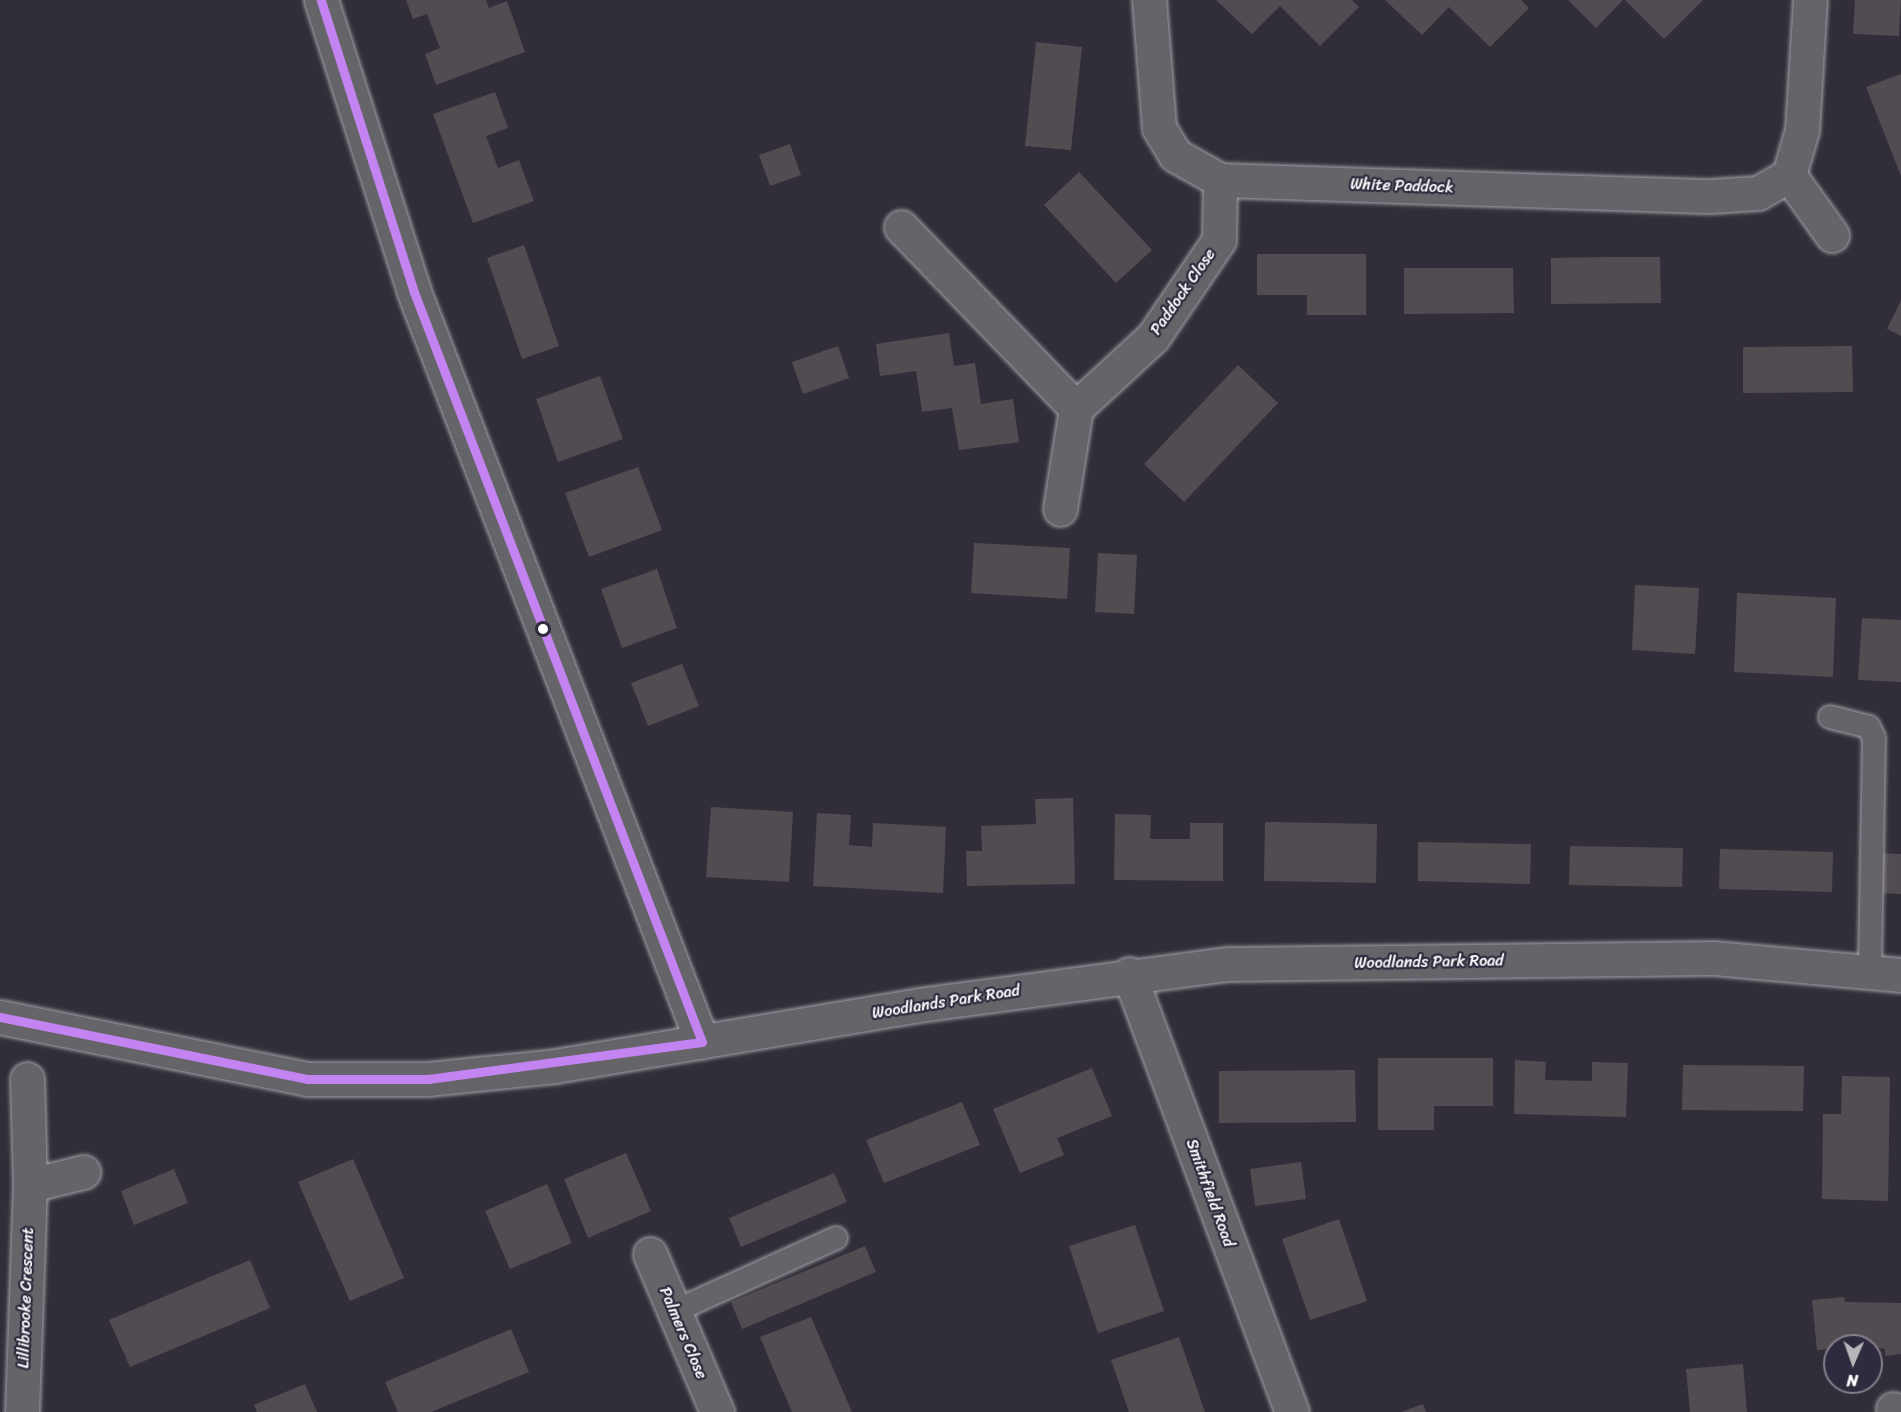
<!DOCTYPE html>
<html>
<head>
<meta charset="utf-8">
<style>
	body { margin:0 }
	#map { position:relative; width:1901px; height:1412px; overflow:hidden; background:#312e39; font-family:Sriracha,sans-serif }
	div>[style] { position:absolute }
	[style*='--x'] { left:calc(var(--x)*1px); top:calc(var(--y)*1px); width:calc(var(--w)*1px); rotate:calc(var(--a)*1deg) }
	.building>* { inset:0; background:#524c52 }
	.roads { filter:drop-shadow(0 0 2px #a2a1a6) drop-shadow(0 0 2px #a2a1a6) }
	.lane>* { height:22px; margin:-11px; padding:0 11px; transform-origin:11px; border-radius:11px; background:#656469 }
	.street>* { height:33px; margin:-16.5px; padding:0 16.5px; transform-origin:16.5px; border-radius:16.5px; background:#656469 }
	.secondary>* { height:33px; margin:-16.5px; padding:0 16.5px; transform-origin:16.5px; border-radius:16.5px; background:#656469 }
	.bus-1>* { height:9px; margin:-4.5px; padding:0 4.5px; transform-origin:4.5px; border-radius:4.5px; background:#c384f2 }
	.dots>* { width:16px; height:16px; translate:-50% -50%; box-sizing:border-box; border:3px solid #2f2a3d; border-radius:50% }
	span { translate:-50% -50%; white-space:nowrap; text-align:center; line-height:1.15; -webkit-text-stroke:4.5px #2f2a3d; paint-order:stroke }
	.street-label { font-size:16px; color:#fff }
	.north { position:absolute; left:1823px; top:1334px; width:60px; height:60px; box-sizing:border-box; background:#2f2a3d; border:2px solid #827f8b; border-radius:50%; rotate:182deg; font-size:16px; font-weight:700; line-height:24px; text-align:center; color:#fff }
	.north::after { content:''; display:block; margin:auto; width:21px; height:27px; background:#b7b6ba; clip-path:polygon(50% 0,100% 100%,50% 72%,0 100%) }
</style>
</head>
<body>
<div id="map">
	<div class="building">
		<i style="clip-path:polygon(406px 0,486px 0,489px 8px,507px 1px,525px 52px,436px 85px,425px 54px,440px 48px,427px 14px,413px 19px)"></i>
		<i style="clip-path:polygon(1216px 0,1352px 0,1359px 7px,1320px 46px,1280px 6px,1252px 34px)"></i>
		<i style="clip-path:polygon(1385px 0,1521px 0,1529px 8px,1490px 47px,1449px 7px,1422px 35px)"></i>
		<i style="clip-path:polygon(1568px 0,1623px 0,1596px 28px)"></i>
		<i style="clip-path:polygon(1625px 0,1703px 0,1664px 39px)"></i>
		<i style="clip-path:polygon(1855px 0,1901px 0,1899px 36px,1853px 34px)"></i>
		<i style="clip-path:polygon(1036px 42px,1082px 47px,1071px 150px,1025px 146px)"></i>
		<i style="clip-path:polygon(1901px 74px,1901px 176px,1866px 87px)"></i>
		<i style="clip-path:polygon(495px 92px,508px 128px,486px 136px,498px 168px,519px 160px,534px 201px,473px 223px,433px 114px)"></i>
		<i style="clip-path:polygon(790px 144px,801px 175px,770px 186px,759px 155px)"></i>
		<i style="clip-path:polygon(1079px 172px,1152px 250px,1116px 283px,1044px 205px)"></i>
		<i style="clip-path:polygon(524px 245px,559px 346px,522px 359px,487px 258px)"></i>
		<i style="clip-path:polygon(1257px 254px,1366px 254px,1366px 315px,1307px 315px,1307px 295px,1257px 295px)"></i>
		<i style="clip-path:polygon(1607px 257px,1660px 257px,1661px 303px,1551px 304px,1551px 258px)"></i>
		<i style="clip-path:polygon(1404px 268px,1513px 268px,1514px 313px,1404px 314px)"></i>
		<i style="clip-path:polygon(1901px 300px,1901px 336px,1887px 329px)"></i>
		<i style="clip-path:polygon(949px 333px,954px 366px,975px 363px,981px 404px,1013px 399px,1019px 442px,959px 450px,952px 408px,922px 412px,916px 371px,880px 376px,876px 344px)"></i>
		<i style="clip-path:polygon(838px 346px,849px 378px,803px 394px,792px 362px)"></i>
		<i style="clip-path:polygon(1852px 346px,1853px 392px,1743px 393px,1743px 347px)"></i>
		<i style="clip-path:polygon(1238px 365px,1278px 403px,1184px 502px,1144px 464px)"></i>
		<i style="clip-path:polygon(600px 376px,623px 439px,558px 462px,536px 399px)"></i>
		<i style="clip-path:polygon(638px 467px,662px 530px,589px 557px,565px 493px)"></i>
		<i style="clip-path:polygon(974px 543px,1070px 548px,1067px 599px,971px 593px)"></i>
		<i style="clip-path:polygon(1098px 553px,1137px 555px,1134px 614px,1095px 612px)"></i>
		<i style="clip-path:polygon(657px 569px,677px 628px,622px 648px,601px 589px)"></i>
		<i style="clip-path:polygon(1635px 585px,1699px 588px,1695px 654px,1632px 650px)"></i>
		<i style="clip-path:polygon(1737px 593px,1836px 598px,1833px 677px,1734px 672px)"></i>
		<i style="clip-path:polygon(1862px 618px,1901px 620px,1901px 682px,1858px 680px)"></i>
		<i style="clip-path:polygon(682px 664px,699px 706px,648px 726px,631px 683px)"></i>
		<i style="clip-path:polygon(1073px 798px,1075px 884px,967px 886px,966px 851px,982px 851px,981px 826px,1036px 824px,1035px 799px)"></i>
		<i style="clip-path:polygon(711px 807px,793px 812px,789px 882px,706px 877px)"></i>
		<i style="clip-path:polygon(817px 813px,851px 815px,849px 845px,872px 847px,873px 823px,946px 827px,943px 893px,813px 886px)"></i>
		<i style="clip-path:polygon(1115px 814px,1151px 815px,1150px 839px,1190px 839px,1190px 823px,1223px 823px,1223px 881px,1114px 880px)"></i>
		<i style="clip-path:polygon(1265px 822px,1377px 824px,1376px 883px,1264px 881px)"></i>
		<i style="clip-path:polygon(1418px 842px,1531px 844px,1530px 884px,1418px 881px)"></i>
		<i style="clip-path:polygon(1570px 846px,1683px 848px,1682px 887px,1569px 885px)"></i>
		<i style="clip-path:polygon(1720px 849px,1833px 852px,1832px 892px,1719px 889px)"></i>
		<i style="clip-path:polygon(1877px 853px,1901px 854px,1901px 894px,1876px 893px)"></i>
		<i style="clip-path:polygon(1378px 1058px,1493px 1058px,1493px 1106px,1434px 1106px,1434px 1130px,1378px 1130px)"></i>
		<i style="clip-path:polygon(1515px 1060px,1546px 1062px,1545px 1080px,1592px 1081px,1592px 1062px,1628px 1063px,1626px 1117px,1514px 1114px)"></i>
		<i style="clip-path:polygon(1683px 1065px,1804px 1066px,1803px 1111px,1682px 1110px)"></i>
		<i style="clip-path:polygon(1092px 1068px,1112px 1116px,1057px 1138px,1064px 1155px,1020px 1173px,993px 1109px)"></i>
		<i style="clip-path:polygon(1355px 1070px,1356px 1122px,1219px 1123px,1219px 1071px)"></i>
		<i style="clip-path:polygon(1842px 1076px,1890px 1077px,1888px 1201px,1822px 1199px,1823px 1114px,1841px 1114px)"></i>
		<i style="clip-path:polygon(962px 1102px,980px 1145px,884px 1183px,866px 1140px)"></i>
		<i style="clip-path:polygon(626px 1153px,651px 1211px,588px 1238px,564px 1179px)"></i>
		<i style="clip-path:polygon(353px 1159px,404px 1278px,350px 1301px,298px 1182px)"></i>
		<i style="clip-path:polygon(1301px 1162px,1306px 1199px,1255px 1206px,1250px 1169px)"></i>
		<i style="clip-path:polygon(174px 1169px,188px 1203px,134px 1225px,121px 1191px)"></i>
		<i style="clip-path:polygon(834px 1173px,847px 1202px,741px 1247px,729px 1218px)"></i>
		<i style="clip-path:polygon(547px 1184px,572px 1243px,510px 1269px,485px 1211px)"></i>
		<i style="clip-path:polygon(1339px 1219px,1367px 1301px,1310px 1320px,1282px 1239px)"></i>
		<i style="clip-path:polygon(1135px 1225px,1164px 1311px,1098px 1333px,1069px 1246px)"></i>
		<i style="clip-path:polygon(865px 1246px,876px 1272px,742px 1329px,731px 1302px)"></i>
		<i style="clip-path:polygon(250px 1260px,270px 1308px,130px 1367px,109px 1320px)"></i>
		<i style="clip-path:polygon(1844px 1297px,1845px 1302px,1901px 1303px,1901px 1354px,1885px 1356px,1885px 1349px,1871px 1346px,1817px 1350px,1812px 1300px)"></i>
		<i style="clip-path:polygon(811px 1317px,823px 1345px,852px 1412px,792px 1412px,772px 1366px,760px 1337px)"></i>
		<i style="clip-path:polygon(511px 1329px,529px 1372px,431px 1412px,398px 1412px,385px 1382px)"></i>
		<i style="clip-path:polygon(1179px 1337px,1205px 1412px,1129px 1412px,1111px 1360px)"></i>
		<i style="clip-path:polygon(1743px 1364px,1747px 1412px,1690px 1412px,1686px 1369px)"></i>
		<i style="clip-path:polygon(305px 1384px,317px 1412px,257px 1412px,254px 1405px)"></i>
		<i style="clip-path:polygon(1423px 1404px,1426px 1412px,1401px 1412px)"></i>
	</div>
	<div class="roads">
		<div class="lane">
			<i style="--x:1830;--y:717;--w:40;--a:14.4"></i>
			<i style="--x:1869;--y:727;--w:12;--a:66"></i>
			<i style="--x:1874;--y:738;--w:232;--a:91"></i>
			<i style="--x:673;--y:1312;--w:179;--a:-24.4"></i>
		</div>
		<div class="street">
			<i style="--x:321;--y:0;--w:306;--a:72.3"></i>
			<i style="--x:414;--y:292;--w:803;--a:68.99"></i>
			<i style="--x:1149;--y:0;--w:128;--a:85.5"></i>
			<i style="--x:1159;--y:128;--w:31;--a:59"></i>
			<i style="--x:1175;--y:155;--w:51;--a:29.1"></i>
			<i style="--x:1220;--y:180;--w:491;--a:1.9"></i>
			<i style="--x:1711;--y:196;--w:47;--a:-3.7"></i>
			<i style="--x:1758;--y:193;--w:36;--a:-30"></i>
			<i style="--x:1789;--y:175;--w:47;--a:-73.9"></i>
			<i style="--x:1802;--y:130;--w:130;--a:-86.5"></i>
			<i style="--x:1789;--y:175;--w:74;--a:54.4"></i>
			<i style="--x:901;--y:227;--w:252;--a:46"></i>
			<i style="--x:1060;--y:509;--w:102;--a:-81"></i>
			<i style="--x:1076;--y:408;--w:105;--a:-42.7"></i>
			<i style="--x:1153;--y:337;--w:117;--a:-55.8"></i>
			<i style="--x:1219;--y:240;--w:60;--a:-89"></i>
			<i style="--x:1129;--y:974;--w:467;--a:69.6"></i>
			<i style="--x:30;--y:1185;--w:55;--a:-13.8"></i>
			<i style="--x:650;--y:1254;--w:172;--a:67"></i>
			<i style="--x:1893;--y:1409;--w:3;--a:72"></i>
			<i style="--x:22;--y:1412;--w:227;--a:-88"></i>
			<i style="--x:30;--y:1185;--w:106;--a:-91.6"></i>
		</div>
		<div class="secondary">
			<i style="--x:0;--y:1017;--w:313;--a:11.4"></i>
			<i style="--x:307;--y:1079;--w:121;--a:0"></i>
			<i style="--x:428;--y:1079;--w:128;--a:-5.8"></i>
			<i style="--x:555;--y:1066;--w:369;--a:-9.5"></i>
			<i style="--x:919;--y:1005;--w:312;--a:-7.6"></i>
			<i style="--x:1228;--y:964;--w:486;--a:-0.7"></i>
			<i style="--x:1714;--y:958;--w:188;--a:5.2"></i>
		</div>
	</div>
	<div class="bus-1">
		<i style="--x:0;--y:1017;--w:313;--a:11.4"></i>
		<i style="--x:307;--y:1079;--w:121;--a:0"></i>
		<i style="--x:428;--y:1079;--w:276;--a:-7.7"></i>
		<i style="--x:702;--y:1042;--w:803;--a:-111.01"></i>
		<i style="--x:414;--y:292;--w:306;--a:-107.7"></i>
	</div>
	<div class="dots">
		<i style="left:543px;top:629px;background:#fff"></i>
	</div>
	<div class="street-label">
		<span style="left:1402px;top:186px;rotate:2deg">White Paddock</span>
		<span style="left:1183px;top:292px;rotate:-55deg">Paddock Close</span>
		<span style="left:1429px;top:962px;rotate:-1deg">Woodlands Park Road</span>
		<span style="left:946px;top:1002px;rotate:-9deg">Woodlands Park Road</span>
		<span style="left:1210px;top:1193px;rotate:70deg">Smithfield Road</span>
		<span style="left:26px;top:1298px;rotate:-88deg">Lillibrooke Crescent</span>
		<span style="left:683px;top:1333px;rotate:67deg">Palmers Close</span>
	</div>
	<div class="north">N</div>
</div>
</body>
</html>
